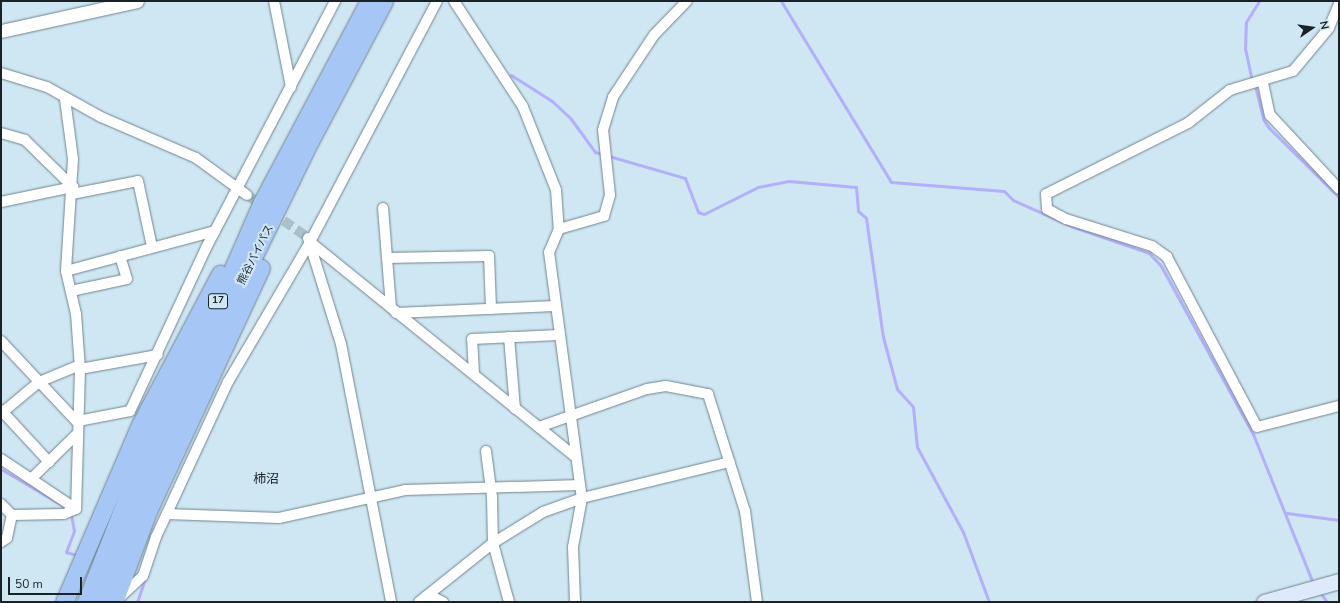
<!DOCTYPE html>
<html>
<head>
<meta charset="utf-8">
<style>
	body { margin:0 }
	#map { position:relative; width:1340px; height:603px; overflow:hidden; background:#cfe7f3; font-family:"Nunito Sans","Noto Sans JP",sans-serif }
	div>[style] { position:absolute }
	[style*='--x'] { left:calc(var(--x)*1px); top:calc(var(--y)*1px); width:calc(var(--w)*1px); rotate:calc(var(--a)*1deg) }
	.stream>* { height:3px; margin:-1.5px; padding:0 1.5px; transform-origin:1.5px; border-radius:1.5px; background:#b2affc }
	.minor-tunnel>* { height:10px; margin-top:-5px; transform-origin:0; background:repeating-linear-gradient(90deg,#abc0ca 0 10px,transparent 0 15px) }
	.roads { filter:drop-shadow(0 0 1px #6f848f) drop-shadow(0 0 1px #6f848f) }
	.minor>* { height:10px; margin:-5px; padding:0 5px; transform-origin:5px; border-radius:5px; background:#fff }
	.tertiary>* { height:13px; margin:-6.5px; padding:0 6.5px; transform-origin:6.5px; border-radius:6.5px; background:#fff }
	.secondary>* { height:15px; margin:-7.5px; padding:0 7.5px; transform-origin:7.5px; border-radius:7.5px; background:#deeafb }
	.trunk>* { height:17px; margin:-8.5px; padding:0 8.5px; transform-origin:8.5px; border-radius:8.5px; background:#a6c7f6 }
	span { translate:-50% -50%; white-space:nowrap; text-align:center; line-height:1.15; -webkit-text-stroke:4px #cfe7f3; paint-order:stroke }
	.shield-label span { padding:1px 3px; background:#cfe7f3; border:1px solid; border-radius:3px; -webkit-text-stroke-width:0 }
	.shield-label { font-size:10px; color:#192226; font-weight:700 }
	.street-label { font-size:11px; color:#192226 }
	.quarter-label { font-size:13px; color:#192226 }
	.frame { position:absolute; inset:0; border:2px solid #192226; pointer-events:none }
	.north { position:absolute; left:1292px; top:8px; width:40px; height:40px; -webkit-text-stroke:3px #cfe7f3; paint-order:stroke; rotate:77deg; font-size:11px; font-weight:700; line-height:16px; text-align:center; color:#192226 }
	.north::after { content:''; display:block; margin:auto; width:14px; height:18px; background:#192226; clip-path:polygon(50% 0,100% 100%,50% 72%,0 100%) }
	.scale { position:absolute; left:8px; top:577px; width:74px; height:18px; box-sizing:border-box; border:2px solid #192226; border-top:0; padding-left:5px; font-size:12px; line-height:14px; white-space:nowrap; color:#192226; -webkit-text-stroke:3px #cfe7f3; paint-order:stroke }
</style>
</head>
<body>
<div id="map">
	<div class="stream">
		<i style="--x:781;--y:1;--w:212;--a:58.7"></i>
		<i style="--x:891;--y:182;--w:113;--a:4.6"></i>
		<i style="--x:1004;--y:191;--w:13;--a:45"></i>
		<i style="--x:1013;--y:200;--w:64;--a:24.1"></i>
		<i style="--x:1071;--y:226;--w:83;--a:19.1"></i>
		<i style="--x:1149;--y:253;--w:18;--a:47"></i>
		<i style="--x:1161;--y:266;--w:192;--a:61.3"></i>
		<i style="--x:1253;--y:434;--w:161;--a:68.1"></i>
		<i style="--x:511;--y:75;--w:49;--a:32.4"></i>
		<i style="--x:552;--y:101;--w:26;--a:43"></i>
		<i style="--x:571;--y:119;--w:41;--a:54"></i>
		<i style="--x:595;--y:152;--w:94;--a:16.1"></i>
		<i style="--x:685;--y:178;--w:36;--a:69"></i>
		<i style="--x:698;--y:212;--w:6;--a:18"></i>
		<i style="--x:704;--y:214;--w:60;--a:-26.6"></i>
		<i style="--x:758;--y:187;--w:32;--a:-11"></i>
		<i style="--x:789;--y:181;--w:67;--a:5.1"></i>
		<i style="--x:856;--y:187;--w:24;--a:85"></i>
		<i style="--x:858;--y:211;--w:11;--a:41"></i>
		<i style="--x:866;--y:218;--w:120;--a:81.9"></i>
		<i style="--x:883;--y:337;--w:54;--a:74.9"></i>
		<i style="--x:897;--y:389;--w:24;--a:48"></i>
		<i style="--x:913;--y:407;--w:40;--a:84.3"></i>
		<i style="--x:917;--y:447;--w:97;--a:61.6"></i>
		<i style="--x:963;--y:532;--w:75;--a:69.6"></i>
		<i style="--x:1252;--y:81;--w:33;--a:-102"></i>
		<i style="--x:1245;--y:49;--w:27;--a:-88"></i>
		<i style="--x:1246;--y:22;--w:25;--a:-58"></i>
		<i style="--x:1255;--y:86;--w:34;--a:76"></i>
		<i style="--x:1263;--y:119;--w:11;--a:56"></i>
		<i style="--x:1269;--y:128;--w:98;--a:44.6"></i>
		<i style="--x:1;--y:469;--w:77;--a:30.6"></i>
		<i style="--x:1287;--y:513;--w:52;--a:7.7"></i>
		<i style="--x:71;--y:514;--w:17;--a:80"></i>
		<i style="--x:74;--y:531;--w:22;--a:111"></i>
		<i style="--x:66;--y:552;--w:10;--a:17"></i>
		<i style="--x:1319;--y:591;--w:14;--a:54"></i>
		<i style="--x:137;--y:602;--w:24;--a:-71"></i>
	</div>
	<div class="minor-tunnel">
		<i style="--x:247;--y:195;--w:73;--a:35"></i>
	</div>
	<div class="roads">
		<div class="minor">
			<i style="--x:274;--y:1;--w:88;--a:78.8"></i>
			<i style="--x:454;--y:1;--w:126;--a:56.9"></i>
			<i style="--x:523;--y:107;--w:89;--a:68.3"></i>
			<i style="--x:556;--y:190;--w:39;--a:86"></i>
			<i style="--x:559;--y:229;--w:25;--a:113"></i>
			<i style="--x:549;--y:252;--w:248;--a:82.4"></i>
			<i style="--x:582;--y:498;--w:50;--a:100.4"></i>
			<i style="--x:573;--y:547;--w:55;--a:87.9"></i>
			<i style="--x:1339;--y:4;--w:26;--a:113"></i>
			<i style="--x:1329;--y:28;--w:56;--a:129.9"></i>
			<i style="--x:1293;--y:71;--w:66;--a:163.2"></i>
			<i style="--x:1230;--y:90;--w:53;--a:141.8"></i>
			<i style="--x:1188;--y:123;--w:159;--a:153.4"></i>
			<i style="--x:1046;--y:194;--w:15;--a:86"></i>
			<i style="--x:1047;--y:209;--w:21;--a:28"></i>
			<i style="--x:1066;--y:219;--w:90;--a:17.4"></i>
			<i style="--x:1152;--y:246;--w:19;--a:36"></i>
			<i style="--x:1167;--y:257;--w:192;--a:62.1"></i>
			<i style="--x:1257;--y:427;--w:85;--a:-14.4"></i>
			<i style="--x:1;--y:73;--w:48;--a:16.9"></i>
			<i style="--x:47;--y:87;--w:62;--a:29.1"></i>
			<i style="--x:101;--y:117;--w:103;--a:23.3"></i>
			<i style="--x:196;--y:158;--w:63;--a:36"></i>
			<i style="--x:1263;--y:83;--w:33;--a:78"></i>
			<i style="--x:1270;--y:115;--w:101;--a:47"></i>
			<i style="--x:65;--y:99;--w:61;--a:82.4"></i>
			<i style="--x:73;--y:159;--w:112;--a:93.6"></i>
			<i style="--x:66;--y:271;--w:44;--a:76.9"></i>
			<i style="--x:76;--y:314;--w:55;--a:85.8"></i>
			<i style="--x:80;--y:369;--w:140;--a:91.6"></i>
			<i style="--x:1;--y:133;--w:25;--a:16"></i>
			<i style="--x:25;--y:140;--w:67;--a:44.4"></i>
			<i style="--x:72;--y:194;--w:67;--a:-11.1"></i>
			<i style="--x:138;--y:181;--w:67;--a:78"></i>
			<i style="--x:1;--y:202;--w:74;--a:-11.8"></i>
			<i style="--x:383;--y:208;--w:100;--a:85.4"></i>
			<i style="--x:559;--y:229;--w:47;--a:-16.1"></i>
			<i style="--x:604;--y:216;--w:22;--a:-74"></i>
			<i style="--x:610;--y:195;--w:65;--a:-96.1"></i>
			<i style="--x:603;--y:130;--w:34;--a:-73"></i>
			<i style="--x:613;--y:97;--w:74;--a:-56.5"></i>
			<i style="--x:654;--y:35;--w:47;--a:-45.9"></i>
			<i style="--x:308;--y:238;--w:111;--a:72.7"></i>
			<i style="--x:341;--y:344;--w:263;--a:79"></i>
			<i style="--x:310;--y:242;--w:340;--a:39"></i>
			<i style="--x:387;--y:258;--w:102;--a:-1.1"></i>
			<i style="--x:489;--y:256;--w:53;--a:87.8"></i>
			<i style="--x:66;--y:271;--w:154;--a:-15"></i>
			<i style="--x:71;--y:291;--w:57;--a:-12.1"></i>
			<i style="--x:127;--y:279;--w:24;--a:-107"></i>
			<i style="--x:396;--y:313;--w:159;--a:-2.5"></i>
			<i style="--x:509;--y:337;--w:72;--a:85.2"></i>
			<i style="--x:1;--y:341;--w:112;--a:46.8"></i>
			<i style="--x:80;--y:369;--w:79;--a:-10.2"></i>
			<i style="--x:474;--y:374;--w:35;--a:-93"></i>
			<i style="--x:472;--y:339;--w:87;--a:-2.6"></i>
			<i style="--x:1;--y:410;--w:71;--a:47.3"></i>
			<i style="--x:3;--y:412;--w:47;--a:-39.8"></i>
			<i style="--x:39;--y:382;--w:44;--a:-22.5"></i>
			<i style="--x:78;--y:421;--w:53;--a:-10.9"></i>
			<i style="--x:130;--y:411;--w:180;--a:-65"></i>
			<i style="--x:206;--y:248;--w:279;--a:-62.4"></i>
			<i style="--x:539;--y:427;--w:114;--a:-19.4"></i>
			<i style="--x:647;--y:389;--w:19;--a:-9"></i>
			<i style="--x:666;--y:386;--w:43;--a:10.8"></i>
			<i style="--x:708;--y:394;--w:123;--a:72.5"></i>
			<i style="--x:745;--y:511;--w:92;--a:82.5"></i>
			<i style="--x:486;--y:451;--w:46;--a:82.6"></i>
			<i style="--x:492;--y:497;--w:46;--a:88.8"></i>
			<i style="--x:493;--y:543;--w:61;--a:74.8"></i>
			<i style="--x:1;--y:459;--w:90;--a:33.7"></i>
			<i style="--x:31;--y:479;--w:66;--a:-44.4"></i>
			<i style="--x:1;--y:504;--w:16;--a:45"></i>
			<i style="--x:167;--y:514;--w:112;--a:2"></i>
			<i style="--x:279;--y:518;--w:129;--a:-12.5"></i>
			<i style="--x:405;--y:490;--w:175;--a:-1.6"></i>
			<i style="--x:1;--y:542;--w:7;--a:-34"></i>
			<i style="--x:7;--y:538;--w:24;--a:-78"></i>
			<i style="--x:12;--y:515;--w:52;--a:-1.1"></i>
			<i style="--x:64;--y:514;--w:13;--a:-23"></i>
			<i style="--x:429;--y:595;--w:16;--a:27"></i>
			<i style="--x:117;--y:600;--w:35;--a:-43"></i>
			<i style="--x:143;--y:576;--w:41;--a:-71.6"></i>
			<i style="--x:156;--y:537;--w:171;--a:-65.1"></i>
			<i style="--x:228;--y:382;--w:162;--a:-59.6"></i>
			<i style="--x:310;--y:242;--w:272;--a:-62.2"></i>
			<i style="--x:419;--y:602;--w:95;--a:-38.6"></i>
			<i style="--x:493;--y:543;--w:59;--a:-31.8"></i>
			<i style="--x:543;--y:512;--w:41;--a:-19.7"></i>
			<i style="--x:582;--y:498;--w:152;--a:-13.7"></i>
		</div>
		<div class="tertiary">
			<i style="--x:1;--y:31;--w:139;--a:-12.4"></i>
		</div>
		<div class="secondary">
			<i style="--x:1264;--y:602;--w:78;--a:-15.6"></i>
		</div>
		<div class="trunk">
			<i style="--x:64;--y:602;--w:193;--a:-66.8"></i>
			<i style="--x:140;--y:425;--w:171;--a:-62.1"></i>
			<i style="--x:86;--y:602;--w:168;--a:-68.6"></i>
			<i style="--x:147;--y:446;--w:94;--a:-64.8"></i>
			<i style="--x:187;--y:361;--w:89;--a:-63.1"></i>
			<i style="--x:227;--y:282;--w:87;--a:-66.4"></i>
			<i style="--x:262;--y:202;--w:228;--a:-62"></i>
			<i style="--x:99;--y:602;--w:175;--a:-68.1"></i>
			<i style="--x:164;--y:440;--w:333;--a:-64"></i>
			<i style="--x:310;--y:141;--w:158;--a:-62.1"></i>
			<i style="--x:114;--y:602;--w:97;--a:-69.5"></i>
			<i style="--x:148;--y:511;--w:268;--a:-65.1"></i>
		</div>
	</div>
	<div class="shield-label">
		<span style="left:218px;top:301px">17</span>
	</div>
	<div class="street-label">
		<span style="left:256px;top:255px;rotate:-63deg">熊谷バイパス</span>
	</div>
	<div class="quarter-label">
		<span style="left:266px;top:479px">柿沼</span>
	</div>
	<div class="frame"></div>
	<div class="north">N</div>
	<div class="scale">50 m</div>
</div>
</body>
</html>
